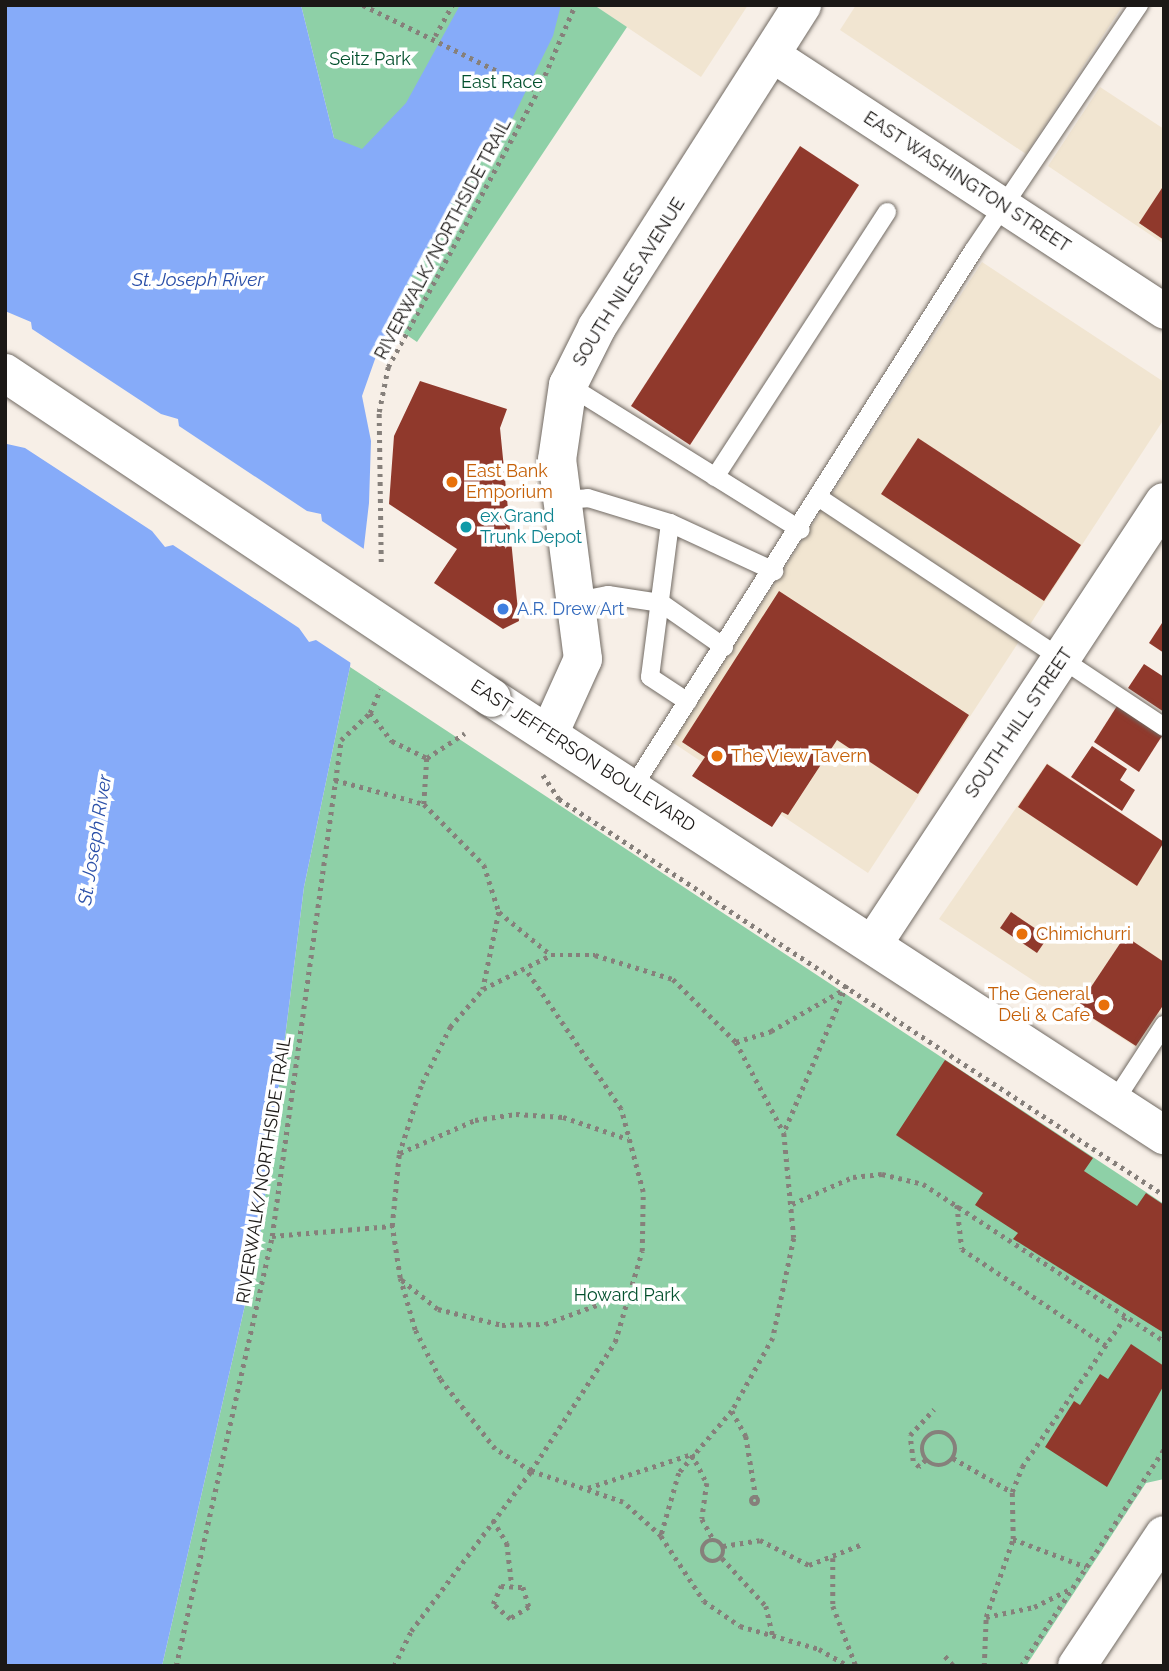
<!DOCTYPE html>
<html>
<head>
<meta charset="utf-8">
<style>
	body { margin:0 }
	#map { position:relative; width:1169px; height:1671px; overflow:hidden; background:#f7efe7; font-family:Raleway,sans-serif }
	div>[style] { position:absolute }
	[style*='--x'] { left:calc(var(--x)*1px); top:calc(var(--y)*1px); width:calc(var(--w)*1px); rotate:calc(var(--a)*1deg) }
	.commercial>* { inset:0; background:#f1e5d1 }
	.green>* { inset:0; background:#8ed0a7 }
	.water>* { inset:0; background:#86abf9 }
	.pier>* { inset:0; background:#f7efe7 }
	.building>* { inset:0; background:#90392c }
	.path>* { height:4.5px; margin-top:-2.25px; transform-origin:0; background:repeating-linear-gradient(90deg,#86807b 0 3.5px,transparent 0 8.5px) }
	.path>.ring { margin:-2.25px; padding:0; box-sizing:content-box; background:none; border:4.5px solid #86807b; border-radius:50% }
	.roads { filter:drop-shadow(0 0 2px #716a63) drop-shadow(0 0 2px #716a63) }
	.service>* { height:18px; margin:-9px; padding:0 9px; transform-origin:9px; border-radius:9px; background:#fff }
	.minor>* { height:35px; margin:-17.5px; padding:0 17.5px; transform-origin:17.5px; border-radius:17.5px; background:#fff }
	.tertiary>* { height:38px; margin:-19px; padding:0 19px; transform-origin:19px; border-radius:19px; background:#fff }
	.bridges { filter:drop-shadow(0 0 2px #716a63) drop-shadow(0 0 2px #716a63) }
	.tertiary-bridge>* { height:38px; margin:-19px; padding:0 19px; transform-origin:19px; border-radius:19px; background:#fff }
	.dots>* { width:19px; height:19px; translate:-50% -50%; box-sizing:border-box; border:4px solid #fff; border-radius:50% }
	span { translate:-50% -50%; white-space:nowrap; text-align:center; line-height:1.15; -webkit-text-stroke:7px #fff; paint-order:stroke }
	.park-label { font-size:18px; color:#03502d }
	.street-label { font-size:18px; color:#1b1816 }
	.food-label { font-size:18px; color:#c56008 }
	.left { translate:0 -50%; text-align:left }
	.right { translate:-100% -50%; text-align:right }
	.culture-label { font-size:18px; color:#0d838f }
	.shop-label { font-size:18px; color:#366cbe }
	.water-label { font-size:19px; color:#2a4fa8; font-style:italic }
	.frame { position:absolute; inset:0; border:7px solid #1b1816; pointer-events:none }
</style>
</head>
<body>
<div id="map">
	<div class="commercial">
		<i style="clip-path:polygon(594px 5px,748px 5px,701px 77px)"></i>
		<i style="clip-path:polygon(856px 5px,1123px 5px,1026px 154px,840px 30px)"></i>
		<i style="clip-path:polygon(1100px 87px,1164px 129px,1164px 244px,1048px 166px)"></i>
		<i style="clip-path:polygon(982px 262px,1164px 382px,1164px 419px,868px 873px,672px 742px)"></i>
		<i style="clip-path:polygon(1047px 763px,1164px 842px,1164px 1007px,1137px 1048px,939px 919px)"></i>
	</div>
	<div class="green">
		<i style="clip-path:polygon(301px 5px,594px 5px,627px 27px,417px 342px,395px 327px,408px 310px,396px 304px,352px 149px,334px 138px)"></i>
		<i style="clip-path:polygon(350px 667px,1164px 1204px,1164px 1479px,1146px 1483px,1026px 1666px,162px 1666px,259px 1244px,304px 887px)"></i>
	</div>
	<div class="water">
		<i style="clip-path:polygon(5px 5px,301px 5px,334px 138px,362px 149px,406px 103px,460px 5px,561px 5px,553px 36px,490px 164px,477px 158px,397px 303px,408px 310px,380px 345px,362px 396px,371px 441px,369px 503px,350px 667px,304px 887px,259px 1244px,162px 1666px,5px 1666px)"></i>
	</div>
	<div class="pier">
		<i style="clip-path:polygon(5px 311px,31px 322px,32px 329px,161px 414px,178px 419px,179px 426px,307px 511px,321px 514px,322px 521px,367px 551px,354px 665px,316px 640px,309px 642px,299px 628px,173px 545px,165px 547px,152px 531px,25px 448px,7px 444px)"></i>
	</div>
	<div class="building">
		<i style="clip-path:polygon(800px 146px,859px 185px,690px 445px,631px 406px)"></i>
		<i style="clip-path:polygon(1164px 185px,1164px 240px,1139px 223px)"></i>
		<i style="clip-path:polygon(420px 381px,507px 409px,500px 428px,519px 621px,503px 629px,434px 583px,457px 549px,389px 504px,394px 436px)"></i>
		<i style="clip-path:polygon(918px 438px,1081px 545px,1044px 601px,881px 494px)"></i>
		<i style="clip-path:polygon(779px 591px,969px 715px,918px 794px,837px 740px,788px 815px,782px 812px,772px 827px,692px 776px,705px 757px,682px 742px)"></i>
		<i style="clip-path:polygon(1164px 620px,1164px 653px,1149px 643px)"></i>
		<i style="clip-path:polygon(1144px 664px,1164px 677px,1164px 712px,1128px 688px)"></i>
		<i style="clip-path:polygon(1117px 706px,1162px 736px,1139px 772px,1094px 742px)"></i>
		<i style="clip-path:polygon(1092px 746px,1127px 769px,1120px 780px,1135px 790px,1122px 811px,1071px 777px)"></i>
		<i style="clip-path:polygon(1047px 764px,1164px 842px,1137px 886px,1018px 807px)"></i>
		<i style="clip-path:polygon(1011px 912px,1048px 937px,1037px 953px,1000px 928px)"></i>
		<i style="clip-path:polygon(1125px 936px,1164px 962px,1164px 1004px,1136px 1046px,1077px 1008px)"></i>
		<i style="clip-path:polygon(945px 1060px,1093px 1158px,1084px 1171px,1137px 1206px,1146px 1193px,1164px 1205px,1164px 1333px,1013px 1239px,1018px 1233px,975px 1205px,983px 1193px,896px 1135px)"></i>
		<i style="clip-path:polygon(1131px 1344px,1164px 1366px,1164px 1385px,1107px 1487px,1045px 1447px,1074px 1401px,1080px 1405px,1100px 1374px,1108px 1379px)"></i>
	</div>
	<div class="path">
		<i style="--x:363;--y:5;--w:195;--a:26.2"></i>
		<i style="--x:435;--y:36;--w:35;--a:-61"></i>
		<i style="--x:381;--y:562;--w:150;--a:-90.8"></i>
		<i style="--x:379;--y:412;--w:46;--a:-78.7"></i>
		<i style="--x:388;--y:367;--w:314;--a:-61.5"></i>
		<i style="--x:538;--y:91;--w:94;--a:-66.7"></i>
		<i style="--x:370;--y:713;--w:36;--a:52"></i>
		<i style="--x:392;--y:741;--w:39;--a:26"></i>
		<i style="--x:427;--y:758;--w:46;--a:93.7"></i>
		<i style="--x:427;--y:758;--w:45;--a:-33.3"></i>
		<i style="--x:543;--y:775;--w:29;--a:56"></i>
		<i style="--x:559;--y:799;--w:723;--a:33.21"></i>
		<i style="--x:335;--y:780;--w:92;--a:15.1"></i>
		<i style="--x:424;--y:804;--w:86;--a:45.5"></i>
		<i style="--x:484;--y:865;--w:49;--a:72.3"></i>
		<i style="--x:499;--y:912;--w:79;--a:101.7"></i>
		<i style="--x:499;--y:912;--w:67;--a:39.6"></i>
		<i style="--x:847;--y:985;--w:161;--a:113.1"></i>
		<i style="--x:784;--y:1133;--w:105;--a:84.6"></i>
		<i style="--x:794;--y:1238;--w:102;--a:101.9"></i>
		<i style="--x:773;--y:1338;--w:84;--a:119.3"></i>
		<i style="--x:732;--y:1411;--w:82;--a:130.5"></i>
		<i style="--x:679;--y:1473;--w:66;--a:105.9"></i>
		<i style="--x:661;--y:1536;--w:78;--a:56.5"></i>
		<i style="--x:704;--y:1601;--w:44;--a:34.8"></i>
		<i style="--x:740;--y:1626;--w:82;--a:16.2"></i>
		<i style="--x:819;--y:1649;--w:34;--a:30"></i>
		<i style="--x:736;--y:1042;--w:37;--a:-17"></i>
		<i style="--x:771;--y:1031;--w:81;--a:-29.7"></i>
		<i style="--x:400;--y:1153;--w:82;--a:-23.7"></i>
		<i style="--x:475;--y:1120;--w:41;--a:-8.3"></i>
		<i style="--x:516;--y:1114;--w:47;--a:3.7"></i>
		<i style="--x:563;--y:1117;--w:69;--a:18.7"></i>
		<i style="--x:792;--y:1204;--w:67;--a:-23.9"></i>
		<i style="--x:853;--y:1177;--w:29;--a:-6"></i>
		<i style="--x:882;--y:1174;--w:42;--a:13.7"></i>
		<i style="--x:923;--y:1184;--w:288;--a:33.1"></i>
		<i style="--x:957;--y:1205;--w:44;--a:83.5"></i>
		<i style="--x:962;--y:1249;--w:174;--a:33.8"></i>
		<i style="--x:272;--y:1236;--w:120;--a:-4.8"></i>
		<i style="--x:402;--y:1280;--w:46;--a:38.9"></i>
		<i style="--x:438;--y:1309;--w:66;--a:14"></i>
		<i style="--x:502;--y:1325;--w:43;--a:-1.3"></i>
		<i style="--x:545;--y:1324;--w:90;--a:-20"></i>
		<i style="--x:732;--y:1411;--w:29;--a:61"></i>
		<i style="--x:746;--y:1436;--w:63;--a:80.8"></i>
		<i class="ring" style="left:922px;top:1432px;width:29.5px;height:29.5px"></i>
		<i style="--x:953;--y:1458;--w:68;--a:30"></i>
		<i style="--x:926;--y:1460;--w:10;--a:135"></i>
		<i style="--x:919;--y:1467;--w:8;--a:-135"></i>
		<i style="--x:913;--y:1461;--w:26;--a:-97"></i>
		<i style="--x:910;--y:1435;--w:35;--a:-47"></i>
		<i style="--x:588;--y:1488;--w:109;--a:-18.1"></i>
		<i style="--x:692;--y:1454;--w:33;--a:63"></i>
		<i style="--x:707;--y:1483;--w:36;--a:98"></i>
		<i style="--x:702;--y:1519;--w:25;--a:61"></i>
		<i class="ring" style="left:751px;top:1497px;width:3.5px;height:3.5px"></i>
		<i style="--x:493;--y:1520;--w:27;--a:59"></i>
		<i style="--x:507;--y:1543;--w:43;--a:83.4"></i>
		<i style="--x:661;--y:1536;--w:51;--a:-138.2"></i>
		<i style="--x:623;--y:1502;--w:97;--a:-161.4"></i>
		<i style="--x:531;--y:1471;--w:42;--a:-148.6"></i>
		<i style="--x:495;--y:1449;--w:89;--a:-128.2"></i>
		<i style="--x:440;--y:1379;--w:55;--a:-117"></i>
		<i style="--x:415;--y:1330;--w:54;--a:-106.1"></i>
		<i style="--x:400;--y:1278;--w:53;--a:-98.7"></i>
		<i style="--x:392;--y:1226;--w:72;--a:-84.4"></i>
		<i style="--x:399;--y:1154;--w:75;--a:-72.1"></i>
		<i style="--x:422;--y:1083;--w:63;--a:-63.4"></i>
		<i style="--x:450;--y:1027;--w:50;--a:-49"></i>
		<i style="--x:483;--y:989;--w:76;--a:-26.6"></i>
		<i style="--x:551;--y:955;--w:44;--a:0"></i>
		<i style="--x:595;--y:955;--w:82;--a:17.1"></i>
		<i style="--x:673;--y:979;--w:89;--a:45"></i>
		<i style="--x:736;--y:1042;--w:103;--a:62.2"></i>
		<i style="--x:1013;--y:1539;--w:78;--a:21"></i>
		<i class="ring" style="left:702px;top:1540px;width:17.5px;height:17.5px"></i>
		<i style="--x:723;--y:1546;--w:37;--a:-9"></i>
		<i style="--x:760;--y:1540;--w:55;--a:27"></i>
		<i style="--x:809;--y:1565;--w:55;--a:-21.4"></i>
		<i style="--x:722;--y:1558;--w:65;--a:47.5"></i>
		<i style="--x:766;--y:1606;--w:32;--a:77"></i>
		<i style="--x:833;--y:1558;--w:48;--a:90"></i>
		<i style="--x:833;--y:1606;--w:64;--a:69"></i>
		<i style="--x:501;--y:1586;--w:22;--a:3"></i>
		<i style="--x:523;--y:1587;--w:21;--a:73"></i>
		<i style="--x:529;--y:1607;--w:22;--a:148"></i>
		<i style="--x:510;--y:1619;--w:23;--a:-139"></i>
		<i style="--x:493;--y:1604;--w:20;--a:-66"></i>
		<i style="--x:986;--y:1617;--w:49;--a:-11.8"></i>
		<i style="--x:1034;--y:1607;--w:42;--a:-26.6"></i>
		<i style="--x:945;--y:1656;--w:13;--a:48"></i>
		<i style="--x:176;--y:1666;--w:441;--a:-77.4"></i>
		<i style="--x:272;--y:1236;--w:501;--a:-82.08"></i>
		<i style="--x:341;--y:740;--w:40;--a:-43"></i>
		<i style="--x:370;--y:713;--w:26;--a:-67"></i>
		<i style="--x:394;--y:1666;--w:39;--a:-64"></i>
		<i style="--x:411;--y:1631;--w:200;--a:-53.1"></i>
		<i style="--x:531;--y:1471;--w:154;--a:-56.9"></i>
		<i style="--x:615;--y:1342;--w:95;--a:-73.5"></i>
		<i style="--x:642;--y:1251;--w:59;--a:-89"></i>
		<i style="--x:643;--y:1192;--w:86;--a:-104.8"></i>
		<i style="--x:621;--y:1109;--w:170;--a:-124.4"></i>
		<i style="--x:984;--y:1666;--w:49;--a:-87.7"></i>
		<i style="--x:986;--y:1617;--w:83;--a:-70.9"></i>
		<i style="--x:1013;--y:1539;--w:47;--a:-91.2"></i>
		<i style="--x:1012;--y:1492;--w:27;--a:-68"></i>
		<i style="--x:1022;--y:1467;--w:182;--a:-55.5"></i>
		<i style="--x:1021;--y:1666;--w:260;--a:-56.6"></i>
	</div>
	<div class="roads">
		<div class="service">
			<i style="--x:568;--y:385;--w:274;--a:31.9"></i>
			<i style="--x:715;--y:477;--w:316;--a:-57"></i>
			<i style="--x:821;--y:499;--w:412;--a:33.6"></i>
			<i style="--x:562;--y:500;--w:26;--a:-4"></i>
			<i style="--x:588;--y:498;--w:86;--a:17"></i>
			<i style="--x:670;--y:523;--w:155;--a:97.4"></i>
			<i style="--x:650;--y:677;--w:45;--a:33.3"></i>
			<i style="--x:670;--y:523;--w:115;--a:24.8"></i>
			<i style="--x:577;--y:601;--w:32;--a:-11"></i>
			<i style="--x:608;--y:595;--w:54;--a:8.6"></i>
			<i style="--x:661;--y:603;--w:77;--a:34.9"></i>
			<i style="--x:633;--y:787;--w:635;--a:-57.61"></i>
			<i style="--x:973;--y:251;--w:297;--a:-56"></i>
			<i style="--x:1114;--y:1102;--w:92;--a:-57"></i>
		</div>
		<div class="minor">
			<i style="--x:770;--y:53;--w:471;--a:33.2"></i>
		</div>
		<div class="tertiary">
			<i style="--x:492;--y:698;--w:802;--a:33.04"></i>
			<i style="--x:550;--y:732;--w:80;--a:-65.7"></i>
			<i style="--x:583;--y:659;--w:201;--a:-97.4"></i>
			<i style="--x:557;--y:460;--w:76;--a:-81.7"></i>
			<i style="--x:568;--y:385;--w:65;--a:-63.4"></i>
			<i style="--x:597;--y:327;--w:382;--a:-57.5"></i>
			<i style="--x:873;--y:944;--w:529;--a:-56.64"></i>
			<i style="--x:1077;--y:1666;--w:157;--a:-56.4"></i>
		</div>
	</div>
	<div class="bridges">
		<div class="tertiary-bridge">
			<i style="--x:5;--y:373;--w:585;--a:33.72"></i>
		</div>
	</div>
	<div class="dots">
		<i style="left:452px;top:482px;background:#e8710a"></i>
		<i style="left:466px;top:527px;background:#0f9aa8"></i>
		<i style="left:503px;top:609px;background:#3f7fe0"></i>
		<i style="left:717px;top:756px;background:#e8710a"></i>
		<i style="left:1022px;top:934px;background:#e8710a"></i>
		<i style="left:1104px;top:1005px;background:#e8710a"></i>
	</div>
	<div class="park-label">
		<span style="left:370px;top:59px">Seitz Park</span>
		<span style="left:502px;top:82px">East Race</span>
		<span style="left:627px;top:1295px">Howard Park</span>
	</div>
	<div class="street-label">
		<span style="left:967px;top:182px;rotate:33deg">EAST WASHINGTON STREET</span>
		<span style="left:443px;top:239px;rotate:-62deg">RIVERWALK/NORTHSIDE TRAIL</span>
		<span style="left:629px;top:282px;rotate:-58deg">SOUTH NILES AVENUE</span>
		<span style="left:1019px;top:723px;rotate:-56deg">SOUTH HILL STREET</span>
		<span style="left:583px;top:756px;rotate:33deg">EAST JEFFERSON BOULEVARD</span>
		<span style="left:264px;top:1170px;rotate:-81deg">RIVERWALK/NORTHSIDE TRAIL</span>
	</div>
	<div class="food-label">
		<span class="left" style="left:466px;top:482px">East Bank<br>Emporium</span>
		<span class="left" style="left:731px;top:756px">The View Tavern</span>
		<span class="left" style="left:1036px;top:934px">Chimichurri</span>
		<span class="right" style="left:1090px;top:1005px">The General<br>Deli &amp; Cafe</span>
	</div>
	<div class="culture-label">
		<span class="left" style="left:480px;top:527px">ex Grand<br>Trunk Depot</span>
	</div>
	<div class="shop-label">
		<span class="left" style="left:517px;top:609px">A.R. Drew Art</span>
	</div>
	<div class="water-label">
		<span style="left:198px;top:280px">St. Joseph River</span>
		<span style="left:95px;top:840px;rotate:-81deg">St. Joseph River</span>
	</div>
	<div class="frame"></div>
</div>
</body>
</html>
